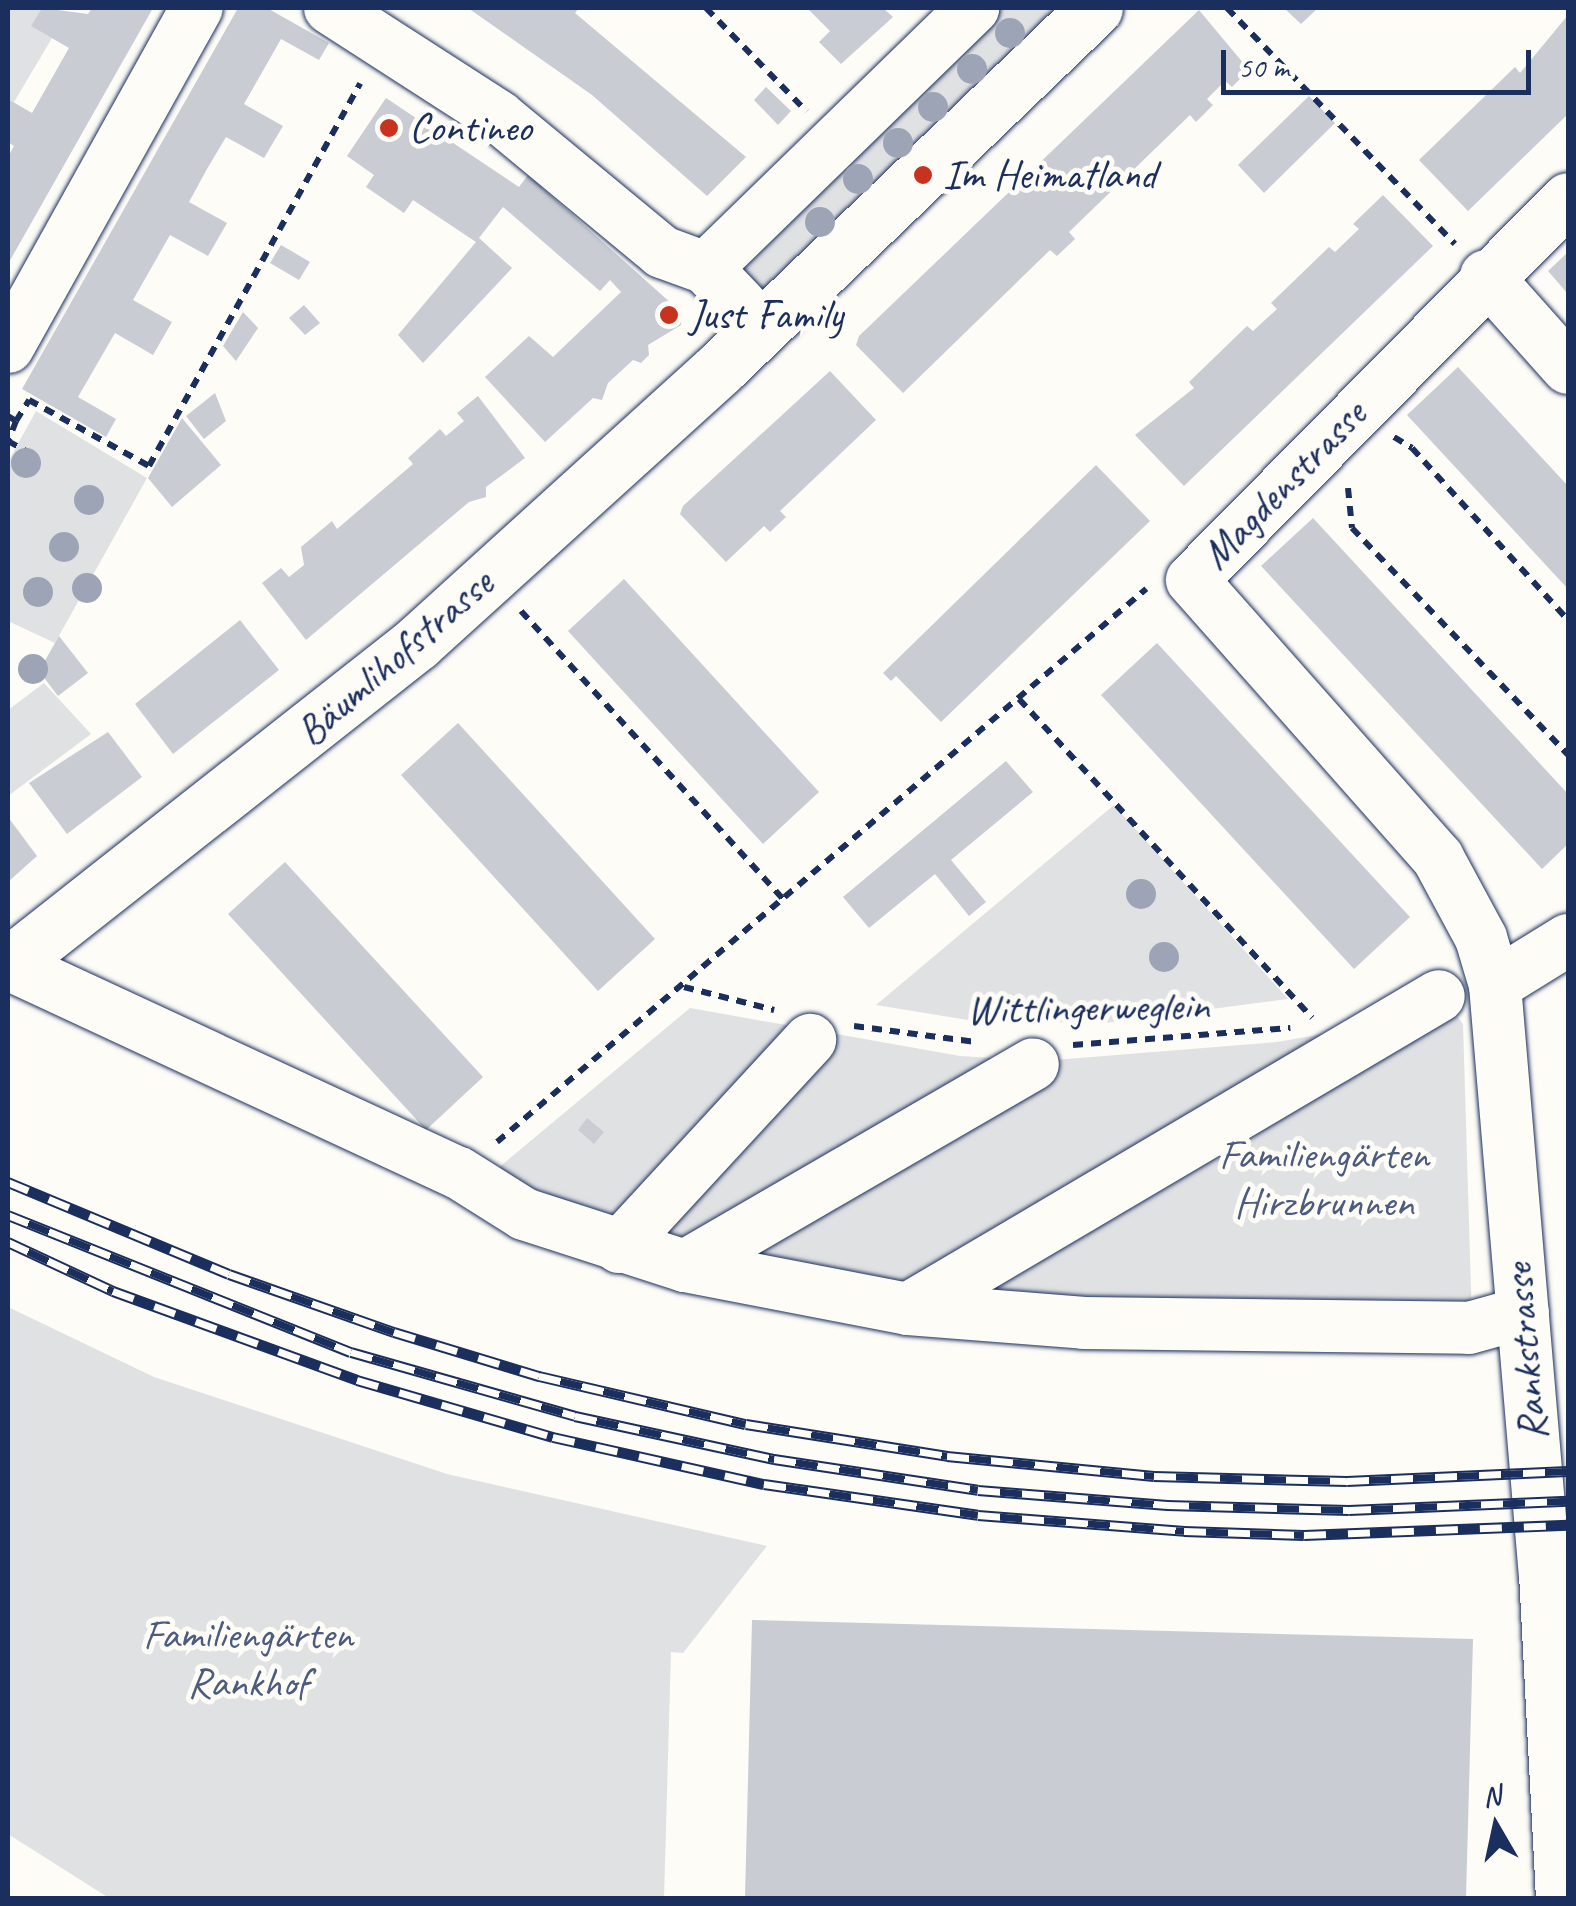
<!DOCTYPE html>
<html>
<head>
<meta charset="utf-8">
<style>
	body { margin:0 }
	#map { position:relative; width:1576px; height:1906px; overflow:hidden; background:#fdfcf7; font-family:Caveat,sans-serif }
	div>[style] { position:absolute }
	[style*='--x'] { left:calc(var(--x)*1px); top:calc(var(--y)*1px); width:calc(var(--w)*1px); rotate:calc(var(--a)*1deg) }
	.green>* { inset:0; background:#e0e1e3 }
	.building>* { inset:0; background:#c9ccd3 }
	.path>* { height:6px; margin-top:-3px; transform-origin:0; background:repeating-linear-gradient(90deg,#1b2f5e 0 10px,transparent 0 18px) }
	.roads { filter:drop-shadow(0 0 2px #1b2f5e) drop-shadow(0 0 2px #1b2f5e) }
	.minor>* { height:52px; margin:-26px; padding:0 26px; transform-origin:26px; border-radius:26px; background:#fdfcf7 }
	.major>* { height:55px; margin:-27.5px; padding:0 27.5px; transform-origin:27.5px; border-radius:27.5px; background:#fdfcf7 }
	.rail>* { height:11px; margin-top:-5.5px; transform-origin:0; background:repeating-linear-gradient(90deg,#fdfcf7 0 22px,#1b2f5e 0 44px); box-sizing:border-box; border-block:2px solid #1b2f5e }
	.trees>* { width:30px; height:30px; margin:-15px; border-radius:50%; background:#9ca4b5 }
	.dots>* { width:28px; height:28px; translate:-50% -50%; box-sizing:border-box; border:5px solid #fdfcf7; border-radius:50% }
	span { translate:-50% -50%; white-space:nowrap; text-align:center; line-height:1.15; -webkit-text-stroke:10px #fdfcf7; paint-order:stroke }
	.poi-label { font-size:42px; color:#1b2f5e }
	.left { translate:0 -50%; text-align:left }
	.street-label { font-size:42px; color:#1b2f5e }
	.park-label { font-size:42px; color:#4c5c7f }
	.frame { position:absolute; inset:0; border:10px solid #1b2f5e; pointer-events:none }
	.north { position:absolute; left:1446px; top:1776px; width:100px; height:100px; -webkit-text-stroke:8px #fdfcf7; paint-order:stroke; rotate:351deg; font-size:28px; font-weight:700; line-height:40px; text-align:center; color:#1b2f5e }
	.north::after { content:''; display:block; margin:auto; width:35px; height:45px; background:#1b2f5e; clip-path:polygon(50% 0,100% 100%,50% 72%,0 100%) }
	.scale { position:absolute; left:1221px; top:50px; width:310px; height:45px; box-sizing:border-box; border:5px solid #1b2f5e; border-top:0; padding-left:12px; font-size:30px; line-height:35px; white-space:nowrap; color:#1b2f5e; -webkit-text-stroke:8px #fdfcf7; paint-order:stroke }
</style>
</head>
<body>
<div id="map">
	<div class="green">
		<i style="clip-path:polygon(8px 8px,42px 8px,32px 26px,52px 38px,14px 102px,8px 99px)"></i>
		<i style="clip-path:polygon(973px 8px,1095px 8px,762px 327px,706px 268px)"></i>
		<i style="clip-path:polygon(36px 411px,147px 478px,55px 643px,8px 621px,8px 462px)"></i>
		<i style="clip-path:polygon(44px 683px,91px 734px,8px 796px,8px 710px)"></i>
		<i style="clip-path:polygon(1114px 805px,1288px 999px,1106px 1023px,974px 1021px,876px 1005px)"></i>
		<i style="clip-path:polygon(690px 1008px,960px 1056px,1042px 1061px,1277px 1042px,1453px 1011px,1463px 1024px,1472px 1322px,1087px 1318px,614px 1239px,485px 1179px)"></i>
		<i style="clip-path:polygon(8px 1307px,154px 1377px,447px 1474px,767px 1546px,683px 1653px,671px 1652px,664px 1898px,109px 1898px,8px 1834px)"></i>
	</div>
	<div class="building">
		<i style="clip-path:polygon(42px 8px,88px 14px,92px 8px,153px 8px,8px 264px,8px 157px,14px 146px,8px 142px,8px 99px,32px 113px,69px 48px,31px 26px)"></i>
		<i style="clip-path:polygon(238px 8px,267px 8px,329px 43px,319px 60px,281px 39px,244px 104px,283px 126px,264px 158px,226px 137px,207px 169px,189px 202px,227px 223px,208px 256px,170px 235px,133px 300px,172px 322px,153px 355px,115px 333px,78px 397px,116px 419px,106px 437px,22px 389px)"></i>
		<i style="clip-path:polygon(468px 8px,579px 8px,575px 13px,746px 157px,707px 196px,592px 95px)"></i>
		<i style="clip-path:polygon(807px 8px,883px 8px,893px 17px,841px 64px,819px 42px,830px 31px)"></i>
		<i style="clip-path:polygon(1284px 8px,1318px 8px,1301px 24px)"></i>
		<i style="clip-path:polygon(1199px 10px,1249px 70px,1232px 87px,1225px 81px,1207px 99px,1213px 105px,1196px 122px,1190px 115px,1069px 232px,1075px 239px,1057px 256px,1050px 250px,903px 393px,856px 345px,859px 336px)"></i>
		<i style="clip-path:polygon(1568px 15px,1568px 114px,1468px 211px,1419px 160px,1515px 67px,1520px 73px)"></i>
		<i style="clip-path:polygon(766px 87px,791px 111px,778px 125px,754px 100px)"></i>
		<i style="clip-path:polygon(1309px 96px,1335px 123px,1264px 193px,1238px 165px)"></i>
		<i style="clip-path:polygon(386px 98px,519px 187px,528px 175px,682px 313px,681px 325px,648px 345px,649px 355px,641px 363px,633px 360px,608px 383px,602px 400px,593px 398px,545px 442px,485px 377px,529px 336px,553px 357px,621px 292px,610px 280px,600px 291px,503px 207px,479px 238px,512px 268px,423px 363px,398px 335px,476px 242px,413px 200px,404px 213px,366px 187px,374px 175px,347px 156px)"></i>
		<i style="clip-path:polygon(1383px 195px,1433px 246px,1184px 486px,1135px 435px,1194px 388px,1189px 382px,1247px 326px,1253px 331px,1277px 309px,1271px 303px,1329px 247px,1335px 252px,1359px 229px,1353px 224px)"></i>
		<i style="clip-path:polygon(281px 245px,310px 262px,299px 280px,270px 263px)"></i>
		<i style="clip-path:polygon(1568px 252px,1568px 294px,1548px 271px)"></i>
		<i style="clip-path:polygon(304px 305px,320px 323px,305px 335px,289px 318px)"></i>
		<i style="clip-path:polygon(243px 312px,258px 328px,236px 361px,223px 346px)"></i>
		<i style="clip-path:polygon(1458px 367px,1568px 486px,1568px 589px,1407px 415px)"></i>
		<i style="clip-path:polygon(830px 371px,876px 420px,780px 511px,786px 517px,770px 532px,764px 526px,726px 562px,680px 514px,683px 506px)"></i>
		<i style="clip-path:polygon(215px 393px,226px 421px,204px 439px,186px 416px)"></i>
		<i style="clip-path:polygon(478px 396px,525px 458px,486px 487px,486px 497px,469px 502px,306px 640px,262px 583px,281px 568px,289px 577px,304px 565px,301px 547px,332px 521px,337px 529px,413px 464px,408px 458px,440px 429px,446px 436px,464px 421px,457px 413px)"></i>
		<i style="clip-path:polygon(182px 418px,221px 465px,172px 507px,148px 478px)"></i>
		<i style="clip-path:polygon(1096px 465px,1150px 521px,941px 722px,896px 676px,891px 681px,883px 673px)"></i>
		<i style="clip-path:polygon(1313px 518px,1568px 794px,1568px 844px,1542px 869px,1261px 566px)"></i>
		<i style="clip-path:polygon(624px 579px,819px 792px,763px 844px,568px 631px)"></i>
		<i style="clip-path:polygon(240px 620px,279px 670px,173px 754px,135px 704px)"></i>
		<i style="clip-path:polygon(59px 636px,88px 673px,58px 696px,39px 671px)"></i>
		<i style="clip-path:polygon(1157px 643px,1410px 917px,1354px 969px,1101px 695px)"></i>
		<i style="clip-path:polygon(458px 723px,655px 939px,598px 991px,401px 775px)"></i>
		<i style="clip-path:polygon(108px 732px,142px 777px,67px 834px,29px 783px)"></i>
		<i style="clip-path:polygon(1006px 761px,1033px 792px,951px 860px,986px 902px,969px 916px,935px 874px,869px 928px,843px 897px)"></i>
		<i style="clip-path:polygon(8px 817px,37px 856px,8px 882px)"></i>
		<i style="clip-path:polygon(285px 862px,483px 1077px,426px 1130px,228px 914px)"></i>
		<i style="clip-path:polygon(587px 1118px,604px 1132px,594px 1144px,578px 1130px)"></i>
		<i style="clip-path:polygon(752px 1620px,1473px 1639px,1466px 1898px,745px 1898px)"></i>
	</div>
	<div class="path">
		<i style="--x:706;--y:8;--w:144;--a:45.8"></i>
		<i style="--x:1227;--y:8;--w:328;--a:46"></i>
		<i style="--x:8;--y:416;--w:9;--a:32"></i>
		<i style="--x:16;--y:421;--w:22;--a:111"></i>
		<i style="--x:16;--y:421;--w:25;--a:-58"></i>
		<i style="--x:29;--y:400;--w:137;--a:28.8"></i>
		<i style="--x:149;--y:466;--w:437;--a:-61.1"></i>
		<i style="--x:1394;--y:437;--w:21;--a:31"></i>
		<i style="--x:1412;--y:448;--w:232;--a:47.8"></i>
		<i style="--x:8;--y:441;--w:29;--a:29"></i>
		<i style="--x:1348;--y:488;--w:40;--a:84.3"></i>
		<i style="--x:1352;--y:528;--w:313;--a:46.4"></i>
		<i style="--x:521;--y:611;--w:391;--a:47.7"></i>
		<i style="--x:1019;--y:699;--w:433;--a:47.4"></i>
		<i style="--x:684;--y:987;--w:93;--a:14.3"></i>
		<i style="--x:854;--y:1026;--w:123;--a:7.5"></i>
		<i style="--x:1073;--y:1045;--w:218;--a:-4.5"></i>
		<i style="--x:497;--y:1142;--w:853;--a:-40.43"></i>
	</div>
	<div class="roads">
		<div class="minor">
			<i style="--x:330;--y:8;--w:201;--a:32.8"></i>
			<i style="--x:499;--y:117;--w:212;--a:39.6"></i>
			<i style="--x:662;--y:252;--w:47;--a:20"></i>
			<i style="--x:1486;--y:276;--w:123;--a:48.3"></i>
			<i style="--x:762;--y:327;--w:81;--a:-133.5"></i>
			<i style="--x:706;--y:268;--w:373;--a:-44.2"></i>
			<i style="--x:8;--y:347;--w:388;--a:-60.9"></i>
			<i style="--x:8;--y:964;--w:497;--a:24.9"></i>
			<i style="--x:459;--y:1173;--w:77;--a:32.2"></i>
			<i style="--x:524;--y:1214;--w:169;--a:17.9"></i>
			<i style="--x:685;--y:1266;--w:227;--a:10.9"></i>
			<i style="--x:908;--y:1309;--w:177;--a:4.5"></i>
			<i style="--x:1084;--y:1323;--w:385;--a:0.7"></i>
			<i style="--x:1469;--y:1328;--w:56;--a:-15.5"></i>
			<i style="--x:1495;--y:985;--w:86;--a:-31.7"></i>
			<i style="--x:619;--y:1247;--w:282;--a:-47.3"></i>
			<i style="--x:685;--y:1266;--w:402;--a:-30.1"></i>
			<i style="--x:908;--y:1309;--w:616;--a:-30.52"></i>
			<i style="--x:1562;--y:1898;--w:321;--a:-93"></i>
			<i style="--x:1545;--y:1577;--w:594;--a:-94.83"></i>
			<i style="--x:1495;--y:985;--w:49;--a:-106.6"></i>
			<i style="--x:1481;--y:938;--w:91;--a:-118.3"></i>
			<i style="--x:1438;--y:858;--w:371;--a:-131.5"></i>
			<i style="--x:1192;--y:580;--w:535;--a:-45.38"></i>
		</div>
		<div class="major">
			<i style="--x:8;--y:965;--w:521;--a:-38.21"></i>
			<i style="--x:417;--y:643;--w:408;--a:-42.2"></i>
			<i style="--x:719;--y:369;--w:521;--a:-43.83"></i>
		</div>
	</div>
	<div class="rail">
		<i style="--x:8;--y:1182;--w:239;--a:22.6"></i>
		<i style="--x:229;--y:1274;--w:175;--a:19.4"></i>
		<i style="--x:394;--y:1332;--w:152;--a:16.9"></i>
		<i style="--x:539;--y:1376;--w:212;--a:13.1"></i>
		<i style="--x:746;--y:1424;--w:204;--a:9"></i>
		<i style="--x:947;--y:1456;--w:208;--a:5.5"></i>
		<i style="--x:1154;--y:1476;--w:193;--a:1.5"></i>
		<i style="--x:1347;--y:1481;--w:221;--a:-2.6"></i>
		<i style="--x:8;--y:1215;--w:369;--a:21.8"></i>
		<i style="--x:351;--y:1352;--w:233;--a:15.9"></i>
		<i style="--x:575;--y:1416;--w:204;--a:12.2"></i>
		<i style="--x:774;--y:1459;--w:206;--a:8.6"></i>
		<i style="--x:978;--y:1490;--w:190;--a:4.5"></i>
		<i style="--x:1167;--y:1505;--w:182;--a:1.6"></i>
		<i style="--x:1349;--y:1510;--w:219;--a:-2.4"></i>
		<i style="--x:8;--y:1242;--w:116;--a:25"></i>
		<i style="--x:113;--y:1291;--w:260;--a:20"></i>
		<i style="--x:357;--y:1380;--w:204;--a:16.2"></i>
		<i style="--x:553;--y:1437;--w:216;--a:12.6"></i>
		<i style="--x:764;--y:1484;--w:216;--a:8.2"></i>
		<i style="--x:978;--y:1515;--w:207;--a:4.4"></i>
		<i style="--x:1184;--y:1531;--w:120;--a:1.9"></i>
		<i style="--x:1304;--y:1535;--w:264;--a:-2.2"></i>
	</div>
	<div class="trees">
		<i style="left:1010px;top:33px"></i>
		<i style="left:972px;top:69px"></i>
		<i style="left:933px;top:107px"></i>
		<i style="left:898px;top:143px"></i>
		<i style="left:858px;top:179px"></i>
		<i style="left:820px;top:222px"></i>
		<i style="left:26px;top:463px"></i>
		<i style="left:89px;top:500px"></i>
		<i style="left:64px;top:547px"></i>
		<i style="left:87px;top:588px"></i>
		<i style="left:38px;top:592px"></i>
		<i style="left:33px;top:669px"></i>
		<i style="left:1141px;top:894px"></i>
		<i style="left:1164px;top:957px"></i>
	</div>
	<div class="dots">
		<i style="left:389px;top:128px;background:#c8321e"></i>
		<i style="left:923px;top:175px;background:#c8321e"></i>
		<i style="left:669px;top:315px;background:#c8321e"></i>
	</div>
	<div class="poi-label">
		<span class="left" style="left:409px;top:128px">Contineo</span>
		<span class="left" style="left:943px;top:175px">Im Heimatland</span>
		<span class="left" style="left:689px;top:315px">Just Family</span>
	</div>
	<div class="street-label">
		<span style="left:1284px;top:485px;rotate:-46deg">Magdenstrasse</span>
		<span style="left:395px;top:658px;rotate:-41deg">Bäumlihofstrasse</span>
		<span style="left:1088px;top:1008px;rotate:-1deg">Wittlingerweglein</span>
		<span style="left:1526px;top:1352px;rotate:-95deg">Rankstrasse</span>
	</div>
	<div class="park-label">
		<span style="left:1324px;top:1179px">Familiengärten<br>Hirzbrunnen</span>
		<span style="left:248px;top:1659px">Familiengärten<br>Rankhof</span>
	</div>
	<div class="frame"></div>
	<div class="north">N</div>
	<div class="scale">50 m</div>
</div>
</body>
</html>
